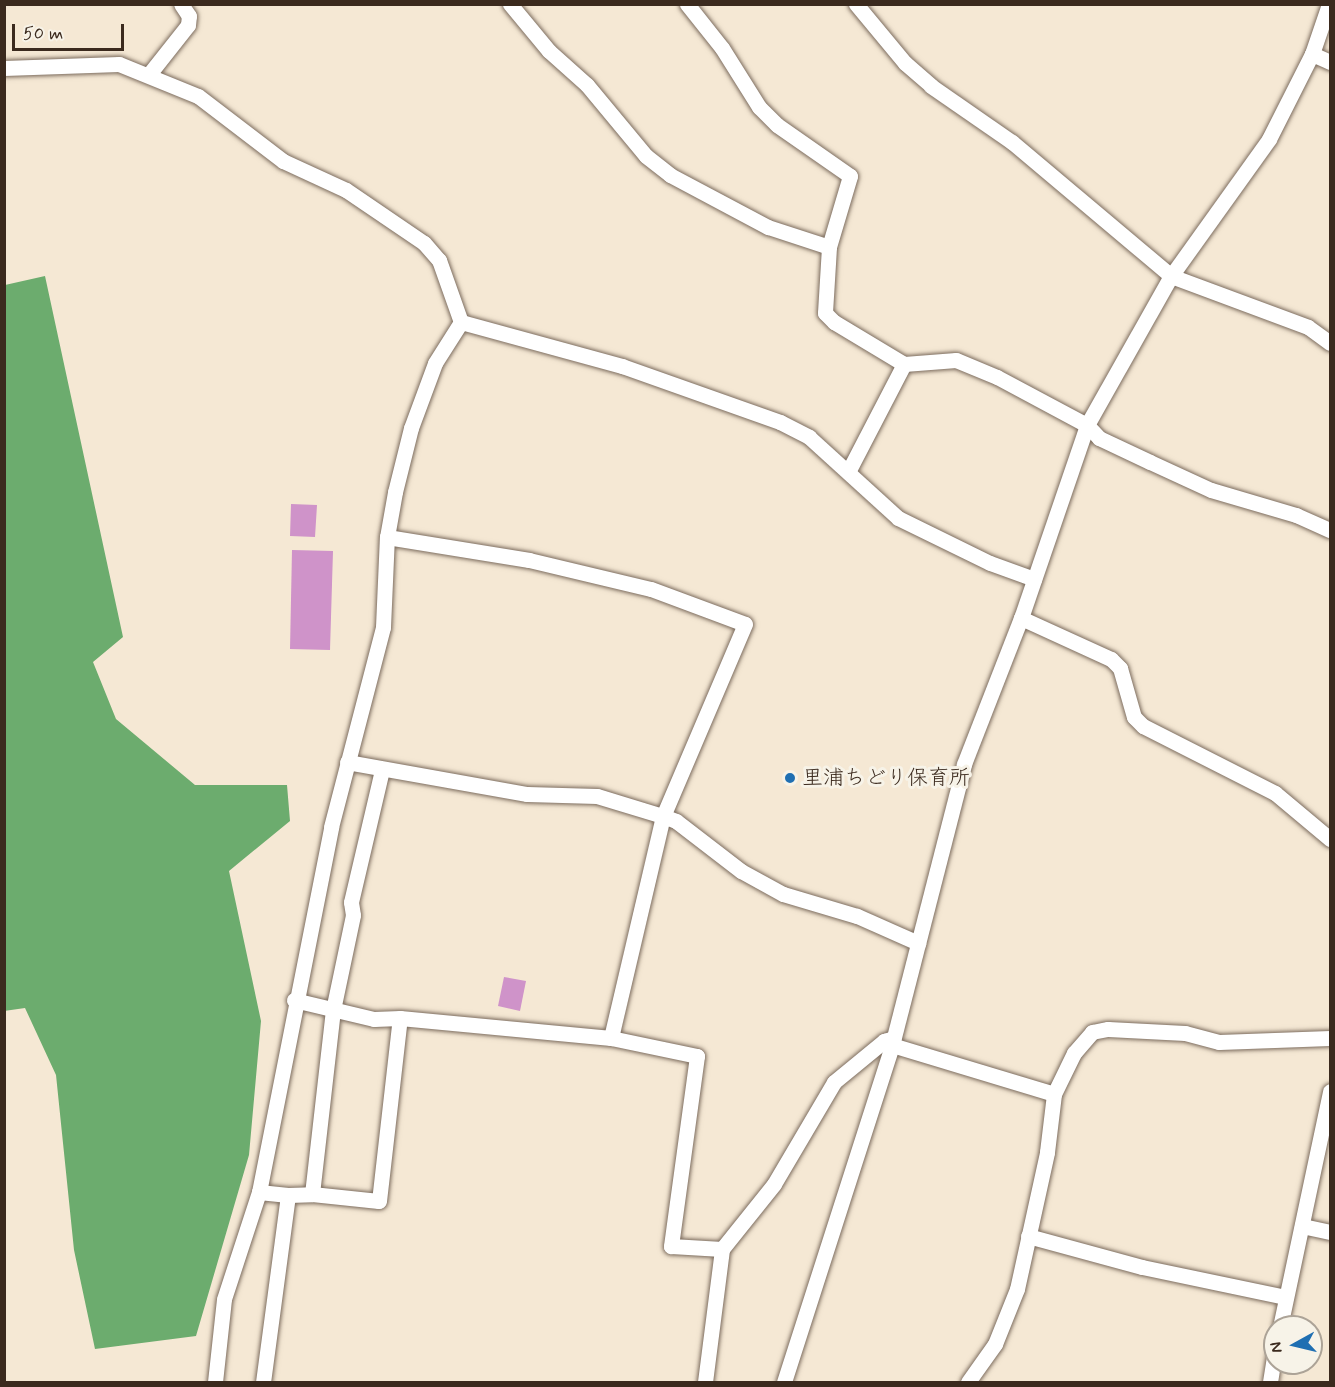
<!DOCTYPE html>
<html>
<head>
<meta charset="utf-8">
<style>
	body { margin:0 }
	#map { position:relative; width:1335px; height:1387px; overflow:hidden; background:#f5e8d4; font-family:Mynerve,"Klee One",sans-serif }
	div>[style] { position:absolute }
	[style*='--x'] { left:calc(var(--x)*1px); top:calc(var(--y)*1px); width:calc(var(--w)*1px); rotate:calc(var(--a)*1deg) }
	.forest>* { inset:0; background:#6cac6e }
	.building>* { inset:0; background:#cf93c9 }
	.roads { filter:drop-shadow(0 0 2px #7c6c5e) drop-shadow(0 0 2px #7c6c5e) }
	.minor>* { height:15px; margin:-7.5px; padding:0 7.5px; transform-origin:7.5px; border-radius:7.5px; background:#fff }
	.dots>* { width:16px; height:16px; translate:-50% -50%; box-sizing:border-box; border:3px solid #f7f3e8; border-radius:50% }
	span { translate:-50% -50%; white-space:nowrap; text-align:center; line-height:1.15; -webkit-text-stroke:6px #f7f3e8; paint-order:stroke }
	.poi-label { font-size:21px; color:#3b2a1e }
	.left { translate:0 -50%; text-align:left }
	.frame { position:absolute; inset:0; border:6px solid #3b2a1e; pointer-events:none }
	.north { position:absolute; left:1263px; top:1315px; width:60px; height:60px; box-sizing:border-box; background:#f7f3e8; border:2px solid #aca397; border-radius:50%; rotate:262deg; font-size:16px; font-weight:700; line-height:24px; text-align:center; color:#3b2a1e }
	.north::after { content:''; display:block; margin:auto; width:21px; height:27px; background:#1f6fb2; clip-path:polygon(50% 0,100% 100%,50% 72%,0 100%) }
	.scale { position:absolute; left:12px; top:24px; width:112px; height:27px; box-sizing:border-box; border:3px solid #3b2a1e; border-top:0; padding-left:8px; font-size:18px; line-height:21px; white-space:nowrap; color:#3b2a1e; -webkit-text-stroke:4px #f7f3e8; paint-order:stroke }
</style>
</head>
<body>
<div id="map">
	<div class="forest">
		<i style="clip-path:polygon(45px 276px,123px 637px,93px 662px,116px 719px,195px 785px,287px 785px,290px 821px,229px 871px,261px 1021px,249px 1155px,196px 1336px,95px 1349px,74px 1250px,56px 1075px,25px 1008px,4px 1011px,5px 285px)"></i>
	</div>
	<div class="building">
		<i style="clip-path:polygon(291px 504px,317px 505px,315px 537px,290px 536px)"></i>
		<i style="clip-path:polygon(292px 550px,333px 551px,330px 650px,290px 649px)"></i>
		<i style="clip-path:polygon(504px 977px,526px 981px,520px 1011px,498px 1006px)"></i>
	</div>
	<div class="roads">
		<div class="minor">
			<i style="--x:510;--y:4;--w:61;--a:50.3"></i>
			<i style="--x:549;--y:51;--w:51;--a:41.8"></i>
			<i style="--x:587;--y:85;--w:92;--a:50.3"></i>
			<i style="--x:646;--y:156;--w:31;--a:38"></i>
			<i style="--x:670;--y:175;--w:111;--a:28"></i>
			<i style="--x:768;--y:227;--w:64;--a:18.2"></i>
			<i style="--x:687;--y:4;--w:56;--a:51.5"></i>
			<i style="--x:722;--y:48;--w:70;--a:57.9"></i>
			<i style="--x:759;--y:107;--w:25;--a:45"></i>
			<i style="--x:777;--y:125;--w:89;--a:34.9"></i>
			<i style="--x:850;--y:176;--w:74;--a:106.5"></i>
			<i style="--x:829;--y:247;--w:66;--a:93.5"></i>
			<i style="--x:825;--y:313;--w:13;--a:45"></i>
			<i style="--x:834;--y:322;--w:82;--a:31"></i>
			<i style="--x:904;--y:364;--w:52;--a:-4.4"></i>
			<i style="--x:956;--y:360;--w:44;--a:22.5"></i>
			<i style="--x:997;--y:377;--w:102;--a:28.1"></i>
			<i style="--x:1087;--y:425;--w:18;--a:47"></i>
			<i style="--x:1099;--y:438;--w:56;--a:25.2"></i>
			<i style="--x:1150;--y:462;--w:67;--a:24.7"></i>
			<i style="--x:1211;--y:490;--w:89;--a:16.4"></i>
			<i style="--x:1296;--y:515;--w:37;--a:24"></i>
			<i style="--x:856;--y:4;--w:77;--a:50.3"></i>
			<i style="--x:905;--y:63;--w:35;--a:41"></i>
			<i style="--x:931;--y:86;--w:98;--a:34.7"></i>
			<i style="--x:1012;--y:142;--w:208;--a:40.1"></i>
			<i style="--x:1171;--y:276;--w:146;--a:20.4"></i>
			<i style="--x:1308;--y:327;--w:27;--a:36"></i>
			<i style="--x:1312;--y:54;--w:20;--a:24"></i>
			<i style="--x:4;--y:68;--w:115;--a:-2"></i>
			<i style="--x:119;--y:64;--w:85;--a:22.1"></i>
			<i style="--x:198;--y:96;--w:107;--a:37.4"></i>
			<i style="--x:283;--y:161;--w:69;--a:24.7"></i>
			<i style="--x:346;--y:190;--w:94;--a:34.2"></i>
			<i style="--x:424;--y:243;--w:23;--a:49"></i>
			<i style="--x:439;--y:260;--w:66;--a:70.5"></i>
			<i style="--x:150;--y:73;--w:61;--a:-51.6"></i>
			<i style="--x:188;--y:25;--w:9;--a:-84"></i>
			<i style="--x:189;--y:16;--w:14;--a:-124"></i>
			<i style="--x:848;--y:472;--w:122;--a:-62.6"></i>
			<i style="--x:387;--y:537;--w:144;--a:9.2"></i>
			<i style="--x:529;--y:560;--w:125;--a:13.4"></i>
			<i style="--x:651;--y:589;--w:100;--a:20.4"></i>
			<i style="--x:745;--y:624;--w:209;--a:113.1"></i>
			<i style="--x:663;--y:816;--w:228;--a:103.2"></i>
			<i style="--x:1021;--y:618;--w:99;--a:24.5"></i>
			<i style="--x:1111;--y:659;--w:13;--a:45"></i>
			<i style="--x:1120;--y:668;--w:51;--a:74.1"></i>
			<i style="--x:1134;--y:717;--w:13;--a:45"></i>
			<i style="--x:1143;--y:726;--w:148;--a:26.9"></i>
			<i style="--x:1275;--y:793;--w:72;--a:39.9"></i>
			<i style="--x:347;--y:762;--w:183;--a:10.1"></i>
			<i style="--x:527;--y:794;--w:70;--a:1.6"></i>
			<i style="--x:597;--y:796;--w:69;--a:16.9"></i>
			<i style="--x:663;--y:816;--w:14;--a:21"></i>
			<i style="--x:676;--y:821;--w:82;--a:37.6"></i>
			<i style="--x:741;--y:871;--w:48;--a:28.7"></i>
			<i style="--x:783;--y:894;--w:77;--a:16.6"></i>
			<i style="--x:857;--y:916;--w:67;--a:23.9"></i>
			<i style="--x:294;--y:1000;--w:82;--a:13.4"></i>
			<i style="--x:374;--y:1019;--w:26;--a:-2"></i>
			<i style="--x:400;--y:1018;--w:212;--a:5.4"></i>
			<i style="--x:611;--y:1038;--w:88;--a:11.8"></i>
			<i style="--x:697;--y:1056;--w:192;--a:97.8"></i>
			<i style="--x:671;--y:1246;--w:51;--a:3.4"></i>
			<i style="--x:892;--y:1045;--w:169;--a:16.8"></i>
			<i style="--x:259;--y:1192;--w:29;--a:6"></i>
			<i style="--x:288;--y:1195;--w:189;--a:97.6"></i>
			<i style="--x:312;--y:1194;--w:67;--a:6"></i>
			<i style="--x:379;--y:1201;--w:184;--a:-83.5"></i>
			<i style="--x:288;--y:1195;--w:24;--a:-2"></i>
			<i style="--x:312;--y:1194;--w:185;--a:-83.5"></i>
			<i style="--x:333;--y:1010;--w:97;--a:-78.1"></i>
			<i style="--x:353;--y:915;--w:13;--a:-99"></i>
			<i style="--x:351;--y:902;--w:136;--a:-76.8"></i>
			<i style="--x:1302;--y:1226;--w:29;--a:12"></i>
			<i style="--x:1028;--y:1236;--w:118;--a:15.2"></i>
			<i style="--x:1142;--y:1267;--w:147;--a:11.8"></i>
			<i style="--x:1280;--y:1327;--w:241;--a:-78"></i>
			<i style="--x:215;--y:1382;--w:83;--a:-83.8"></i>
			<i style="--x:224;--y:1299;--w:113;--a:-71.9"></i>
			<i style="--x:259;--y:1192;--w:372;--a:-78.8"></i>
			<i style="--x:331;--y:827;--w:207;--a:-75.4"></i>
			<i style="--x:383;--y:627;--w:90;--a:-87.5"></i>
			<i style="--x:387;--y:537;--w:46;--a:-79.9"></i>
			<i style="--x:395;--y:492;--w:66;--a:-76"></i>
			<i style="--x:411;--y:428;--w:69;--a:-69.7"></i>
			<i style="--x:435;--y:363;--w:49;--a:-57.6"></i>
			<i style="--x:461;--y:322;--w:167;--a:15.3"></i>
			<i style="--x:622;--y:366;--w:168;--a:19.5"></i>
			<i style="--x:780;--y:422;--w:33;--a:27"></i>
			<i style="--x:809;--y:437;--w:120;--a:42.3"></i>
			<i style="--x:898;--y:518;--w:102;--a:26.1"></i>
			<i style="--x:990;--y:563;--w:47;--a:20"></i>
			<i style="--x:705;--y:1382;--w:134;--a:-82.7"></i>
			<i style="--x:722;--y:1249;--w:83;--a:-51.3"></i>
			<i style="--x:774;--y:1184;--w:118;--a:-59.5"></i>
			<i style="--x:834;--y:1082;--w:65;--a:-39.4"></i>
			<i style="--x:884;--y:1041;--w:10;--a:-17"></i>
			<i style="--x:784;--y:1382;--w:354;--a:-72.2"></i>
			<i style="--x:892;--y:1045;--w:290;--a:-75.6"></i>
			<i style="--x:964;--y:764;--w:157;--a:-68.7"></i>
			<i style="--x:1021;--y:618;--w:204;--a:-71.1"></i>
			<i style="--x:1087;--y:425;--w:171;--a:-60.6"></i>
			<i style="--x:1171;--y:276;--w:168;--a:-54.4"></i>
			<i style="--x:1269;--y:139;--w:95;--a:-63.2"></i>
			<i style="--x:1312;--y:54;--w:53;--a:-71.2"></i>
			<i style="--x:968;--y:1382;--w:47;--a:-54.6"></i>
			<i style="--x:995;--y:1344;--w:59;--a:-68.2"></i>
			<i style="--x:1017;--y:1289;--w:140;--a:-77.6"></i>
			<i style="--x:1047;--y:1152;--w:58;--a:-83.1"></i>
			<i style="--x:1054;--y:1094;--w:46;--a:-64"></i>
			<i style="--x:1074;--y:1053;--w:28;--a:-49"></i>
			<i style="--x:1092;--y:1032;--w:16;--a:-11"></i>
			<i style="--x:1108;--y:1029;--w:77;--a:3"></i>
			<i style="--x:1185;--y:1033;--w:35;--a:15"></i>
			<i style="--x:1219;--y:1042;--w:111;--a:-2.1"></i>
			<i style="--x:1270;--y:1382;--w:31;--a:-81"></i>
		</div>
	</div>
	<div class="dots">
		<i style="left:790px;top:778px;background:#1f6fb2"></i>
	</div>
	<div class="poi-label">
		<span class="left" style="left:802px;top:778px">里浦ちどり保育所</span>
	</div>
	<div class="frame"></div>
	<div class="north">N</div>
	<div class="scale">50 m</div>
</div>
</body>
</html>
